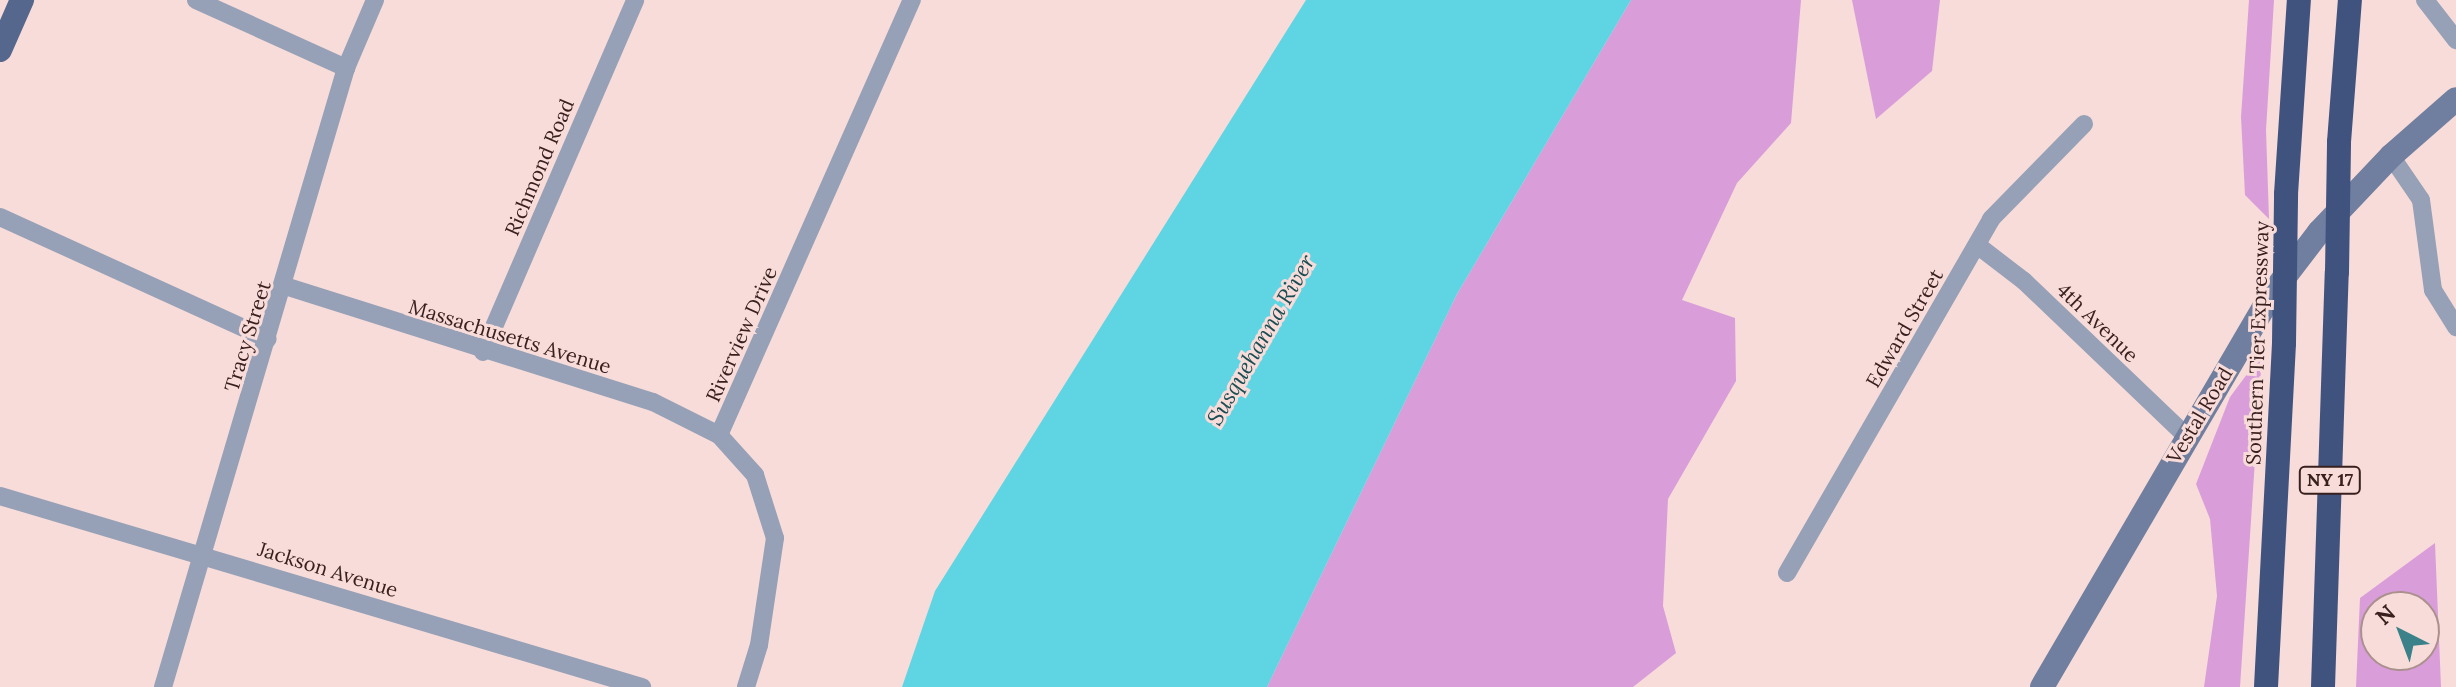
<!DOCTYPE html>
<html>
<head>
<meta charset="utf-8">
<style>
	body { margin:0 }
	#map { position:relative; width:2456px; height:687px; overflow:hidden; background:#f7dcd9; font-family:Lora,serif }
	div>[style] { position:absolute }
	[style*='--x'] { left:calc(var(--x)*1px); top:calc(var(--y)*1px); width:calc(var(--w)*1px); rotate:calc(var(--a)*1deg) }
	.forest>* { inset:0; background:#d99dda }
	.water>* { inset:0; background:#5fd4e2 }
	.street>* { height:18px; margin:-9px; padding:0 9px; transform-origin:9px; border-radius:9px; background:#96a0b6 }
	.secondary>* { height:24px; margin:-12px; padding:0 12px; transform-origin:12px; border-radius:12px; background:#707f9f }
	.primary>* { height:24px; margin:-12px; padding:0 12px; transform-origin:12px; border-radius:12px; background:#56678e }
	.highway>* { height:24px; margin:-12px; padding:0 12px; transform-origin:12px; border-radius:12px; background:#40537f }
	.highway-bridge>* { height:24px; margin:-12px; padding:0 12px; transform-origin:12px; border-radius:12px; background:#40537f }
	span { translate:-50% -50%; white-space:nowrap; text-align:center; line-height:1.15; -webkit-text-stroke:6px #f7dcd9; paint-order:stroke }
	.shield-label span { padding:2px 6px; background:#f7dcd9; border:2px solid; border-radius:6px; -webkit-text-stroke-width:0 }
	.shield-label { font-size:18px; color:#39201e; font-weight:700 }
	.street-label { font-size:20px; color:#39201e }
	.water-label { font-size:22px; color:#194d53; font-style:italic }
	.north { position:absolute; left:2360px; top:591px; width:80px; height:80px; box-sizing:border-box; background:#f7dcd9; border:2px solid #ab918e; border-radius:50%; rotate:318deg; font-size:22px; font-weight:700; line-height:32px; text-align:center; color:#39201e }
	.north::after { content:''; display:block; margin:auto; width:28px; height:36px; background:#3a818a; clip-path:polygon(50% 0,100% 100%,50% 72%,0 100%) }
</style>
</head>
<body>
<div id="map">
	<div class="forest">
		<i style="clip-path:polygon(1631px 0,1801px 0,1791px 123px,1737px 183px,1682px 300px,1735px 318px,1736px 381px,1668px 499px,1663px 606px,1676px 653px,1633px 687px,1267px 687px,1457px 294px)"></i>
		<i style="clip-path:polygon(1852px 0,1940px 0,1932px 71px,1876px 119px)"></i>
		<i style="clip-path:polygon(2249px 0,2274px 0,2266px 130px,2269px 219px,2245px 195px,2241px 117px)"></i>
		<i style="clip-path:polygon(2262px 354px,2240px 687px,2204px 687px,2217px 596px,2210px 519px,2196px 484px,2230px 397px)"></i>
		<i style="clip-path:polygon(evenodd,2435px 543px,2441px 687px,2356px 687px,2360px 598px,2435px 543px,2376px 607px,2424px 607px,2424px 655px,2376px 655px,2376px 607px)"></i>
	</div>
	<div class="water">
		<i style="clip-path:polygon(1306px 0,1631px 0,1457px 294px,1267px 687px,902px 687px,935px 591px)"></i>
	</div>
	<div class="street">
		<i style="--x:196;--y:0;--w:165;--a:24.4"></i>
		<i style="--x:2425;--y:0;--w:51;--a:52.2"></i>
		<i style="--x:2391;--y:156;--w:53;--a:55.7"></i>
		<i style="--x:2421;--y:200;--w:91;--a:82.4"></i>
		<i style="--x:2433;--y:290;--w:44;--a:58.1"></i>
		<i style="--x:0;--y:217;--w:294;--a:24.5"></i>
		<i style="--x:1977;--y:245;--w:59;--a:37.5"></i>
		<i style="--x:2024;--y:281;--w:224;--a:43.7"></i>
		<i style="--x:285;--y:286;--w:386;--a:17.5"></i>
		<i style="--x:653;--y:402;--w:74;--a:26.6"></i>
		<i style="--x:719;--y:435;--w:54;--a:48"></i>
		<i style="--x:755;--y:475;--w:66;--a:72.4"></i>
		<i style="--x:775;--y:538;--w:108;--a:98.5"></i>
		<i style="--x:759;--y:645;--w:44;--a:107.2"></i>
		<i style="--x:483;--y:352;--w:383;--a:-66.6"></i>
		<i style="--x:719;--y:435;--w:476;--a:-66.1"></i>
		<i style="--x:0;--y:496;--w:670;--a:16.57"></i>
		<i style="--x:1787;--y:573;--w:409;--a:-60"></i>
		<i style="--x:1991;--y:219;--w:133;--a:-45.6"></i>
		<i style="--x:163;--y:687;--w:645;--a:-73.53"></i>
		<i style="--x:346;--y:68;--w:74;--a:-66.9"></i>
	</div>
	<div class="secondary">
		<i style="--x:2042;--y:687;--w:454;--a:-59.7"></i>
		<i style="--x:2271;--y:295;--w:79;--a:-52.7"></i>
		<i style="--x:2319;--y:232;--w:105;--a:-46.5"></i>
		<i style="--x:2391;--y:156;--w:86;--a:-41.2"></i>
	</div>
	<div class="primary">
		<i style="--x:0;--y:50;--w:55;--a:-66.3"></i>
	</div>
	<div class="highway">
		<i style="--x:2339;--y:142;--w:142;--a:-85.6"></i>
		<i style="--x:2286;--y:194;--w:194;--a:-86.2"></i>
		<i style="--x:2266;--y:687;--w:344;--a:-87"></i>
		<i style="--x:2323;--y:687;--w:415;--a:-88.1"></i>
	</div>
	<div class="highway-bridge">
		<i style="--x:2337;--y:272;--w:130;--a:-89.1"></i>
		<i style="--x:2284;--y:343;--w:149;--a:-89.2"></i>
	</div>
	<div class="shield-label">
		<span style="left:2330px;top:480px">NY 17</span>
	</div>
	<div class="street-label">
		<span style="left:539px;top:167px;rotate:-67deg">Richmond Road</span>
		<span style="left:2098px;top:322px;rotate:44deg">4th Avenue</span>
		<span style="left:1904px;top:328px;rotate:-60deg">Edward Street</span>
		<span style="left:741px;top:334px;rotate:-66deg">Riverview Drive</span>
		<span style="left:247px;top:336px;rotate:-73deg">Tracy Street</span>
		<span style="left:510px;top:336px;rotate:17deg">Massachusetts Avenue</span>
		<span style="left:2257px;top:343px;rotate:-88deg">Southern Tier Expressway</span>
		<span style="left:2199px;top:415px;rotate:-59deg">Vestal Road</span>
		<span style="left:328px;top:569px;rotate:17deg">Jackson Avenue</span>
	</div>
	<div class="water-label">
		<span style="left:1261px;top:340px;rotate:-60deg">Susquehanna River</span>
	</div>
	<div class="north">N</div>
</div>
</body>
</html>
